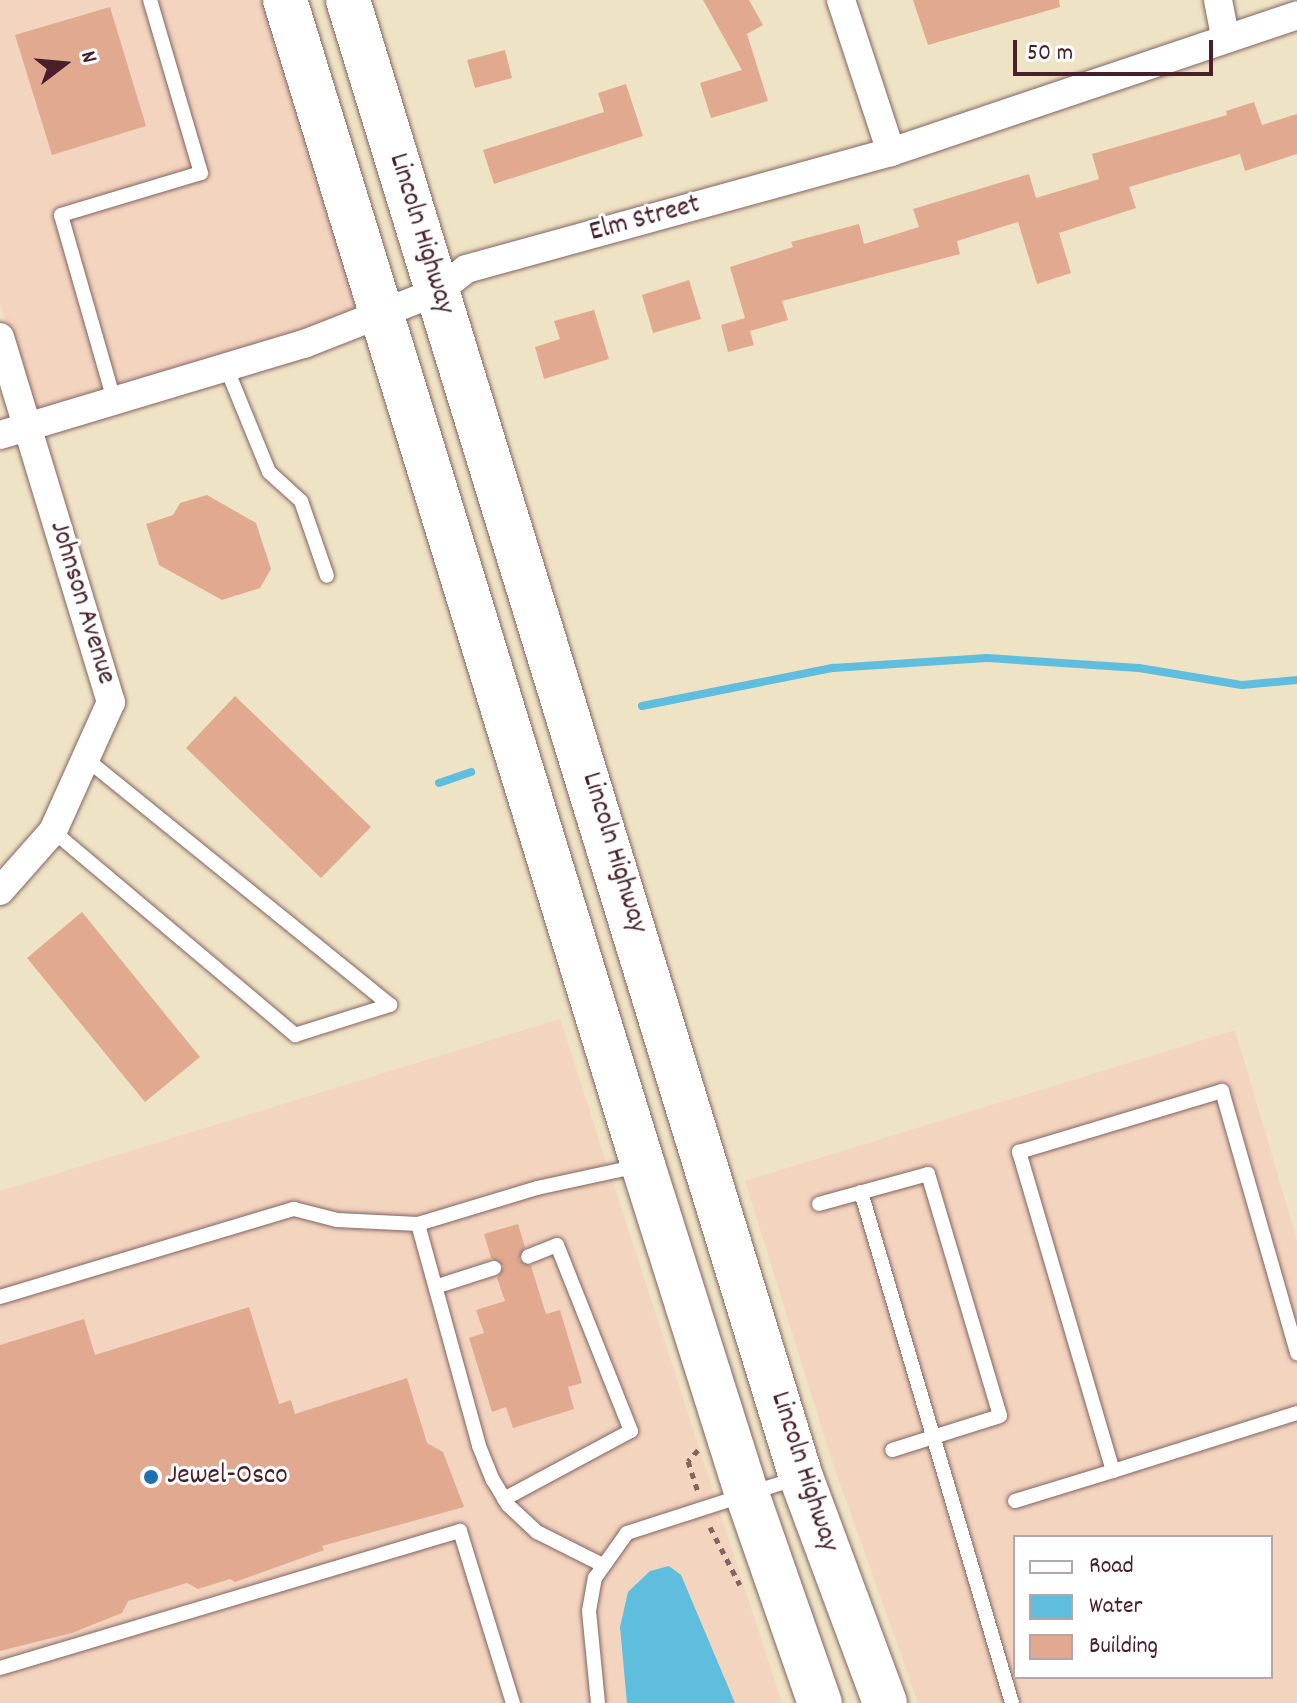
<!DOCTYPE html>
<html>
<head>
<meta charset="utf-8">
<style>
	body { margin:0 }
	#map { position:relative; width:1297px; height:1703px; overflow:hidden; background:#efe3c5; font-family:Dekko,sans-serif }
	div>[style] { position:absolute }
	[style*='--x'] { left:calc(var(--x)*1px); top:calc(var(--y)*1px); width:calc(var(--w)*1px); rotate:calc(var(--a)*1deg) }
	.built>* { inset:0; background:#f3d4bf }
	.water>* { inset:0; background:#5fbddd }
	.stream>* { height:8px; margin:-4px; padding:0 4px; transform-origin:4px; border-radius:4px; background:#5fbddd }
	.building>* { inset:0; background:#e1aa90 }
	.path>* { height:5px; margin-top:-2.5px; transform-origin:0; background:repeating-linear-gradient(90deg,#846461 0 6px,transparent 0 12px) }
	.roads { filter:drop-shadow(0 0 2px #846461) drop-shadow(0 0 2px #846461) }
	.service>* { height:14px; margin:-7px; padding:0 7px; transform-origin:7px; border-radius:7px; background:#fff }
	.minor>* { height:28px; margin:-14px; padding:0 14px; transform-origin:14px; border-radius:14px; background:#fff }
	.primary>* { height:44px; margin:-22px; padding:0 22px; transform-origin:22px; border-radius:22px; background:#fff }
	.dots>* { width:22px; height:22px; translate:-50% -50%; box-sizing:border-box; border:4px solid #fff; border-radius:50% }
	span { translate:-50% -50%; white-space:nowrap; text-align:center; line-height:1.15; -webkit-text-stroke:6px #fff; paint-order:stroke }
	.street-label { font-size:28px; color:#4a1f2b }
	.poi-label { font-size:28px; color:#4a1f2b }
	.left { translate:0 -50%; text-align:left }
	.legend { position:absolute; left:1013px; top:1535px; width:260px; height:144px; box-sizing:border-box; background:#fff; border:2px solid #b7a5aa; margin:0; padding:10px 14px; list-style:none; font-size:24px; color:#4a1f2b }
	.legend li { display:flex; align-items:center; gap:16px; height:40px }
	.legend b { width:40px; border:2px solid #b7a5aa }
	.north { position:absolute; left:24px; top:24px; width:80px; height:80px; -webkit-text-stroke:6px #fff; paint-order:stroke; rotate:74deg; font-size:22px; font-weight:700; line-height:32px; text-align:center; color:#4a1f2b }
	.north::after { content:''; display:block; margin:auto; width:28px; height:36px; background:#4a1f2b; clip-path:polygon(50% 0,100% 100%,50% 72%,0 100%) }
	.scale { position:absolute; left:1013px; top:40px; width:200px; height:36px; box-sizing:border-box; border:4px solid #4a1f2b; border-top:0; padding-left:10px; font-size:24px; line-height:28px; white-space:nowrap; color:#4a1f2b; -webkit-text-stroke:6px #fff; paint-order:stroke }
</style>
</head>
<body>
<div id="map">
	<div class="built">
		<i style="clip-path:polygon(0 0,278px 0,372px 307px,34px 416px,0 303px)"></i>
		<i style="clip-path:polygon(560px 1019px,782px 1703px,0 1703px,0 1191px)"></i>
		<i style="clip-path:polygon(evenodd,1235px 1030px,1297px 1240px,1297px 1703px,918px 1703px,831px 1458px,745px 1181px,1235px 1030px,1015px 1537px,1271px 1537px,1271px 1677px,1015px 1677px,1015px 1537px)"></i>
	</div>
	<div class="water">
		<i style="clip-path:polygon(669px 1566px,681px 1575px,735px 1703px,627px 1703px,620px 1627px,628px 1592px,650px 1571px)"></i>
	</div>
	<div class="stream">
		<i style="--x:642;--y:706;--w:195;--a:-11.3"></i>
		<i style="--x:833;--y:668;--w:154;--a:-3.7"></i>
		<i style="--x:987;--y:658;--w:152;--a:3.8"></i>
		<i style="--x:1139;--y:668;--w:104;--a:9.4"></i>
		<i style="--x:1242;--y:685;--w:55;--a:-5.2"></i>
		<i style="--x:439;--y:783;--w:34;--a:-19"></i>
	</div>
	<div class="building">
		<i style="clip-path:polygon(703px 0,749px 0,763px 25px,747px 34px,768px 101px,711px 118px,700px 83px,742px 70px)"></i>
		<i style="clip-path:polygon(913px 0,1059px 0,1060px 7px,928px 45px)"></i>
		<i style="clip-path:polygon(110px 7px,146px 126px,52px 155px,15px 35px)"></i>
		<i style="clip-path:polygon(505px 50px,512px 78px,475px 88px,467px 60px)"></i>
		<i style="clip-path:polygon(626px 84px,643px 136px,494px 184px,483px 150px,604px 112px,598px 93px)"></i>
		<i style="clip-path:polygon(1254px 102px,1262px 125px,1297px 114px,1297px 154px,1245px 171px,1240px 154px,1129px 187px,1136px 208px,1059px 233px,1071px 273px,1037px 284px,1018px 222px,957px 241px,960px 254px,782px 301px,788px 320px,750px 331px,754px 345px,728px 352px,721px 325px,745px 318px,730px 267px,793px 247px,791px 242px,859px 224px,864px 244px,919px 227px,913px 209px,1029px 174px,1036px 198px,1099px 179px,1092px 154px,1227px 115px,1226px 111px)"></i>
		<i style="clip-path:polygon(689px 280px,701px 319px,653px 333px,642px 295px)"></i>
		<i style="clip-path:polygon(594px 310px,609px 359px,544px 379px,535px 347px,560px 339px,554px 321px)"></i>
		<i style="clip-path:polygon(207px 495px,256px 523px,271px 569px,260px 588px,222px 600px,159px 565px,146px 524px,173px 515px,180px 503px)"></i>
		<i style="clip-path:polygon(235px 696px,371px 827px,321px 878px,186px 748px)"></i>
		<i style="clip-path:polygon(82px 912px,200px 1057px,145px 1102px,27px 958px)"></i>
		<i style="clip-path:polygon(518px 1224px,525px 1247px,519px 1260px,531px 1266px,546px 1314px,560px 1310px,582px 1383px,568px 1387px,574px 1409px,513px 1428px,506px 1407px,492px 1412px,469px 1338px,484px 1333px,476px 1310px,505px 1301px,497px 1278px,504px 1266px,491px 1258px,484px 1234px)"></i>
		<i style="clip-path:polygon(249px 1307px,279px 1404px,291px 1400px,295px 1414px,407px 1378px,427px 1443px,443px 1452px,464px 1507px,322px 1546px,324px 1550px,235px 1582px,230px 1579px,198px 1589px,187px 1583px,128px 1601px,122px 1613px,72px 1633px,0 1651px,0 1345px,84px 1319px,95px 1355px)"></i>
	</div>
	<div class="path">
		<i style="--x:698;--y:1450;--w:15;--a:132"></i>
		<i style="--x:688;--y:1461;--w:32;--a:72"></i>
		<i style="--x:710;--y:1527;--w:65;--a:62.7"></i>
	</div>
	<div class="roads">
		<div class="service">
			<i style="--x:226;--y:367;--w:113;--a:67.7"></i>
			<i style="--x:269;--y:472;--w:43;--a:42.2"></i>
			<i style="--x:301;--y:501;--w:79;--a:70.9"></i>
			<i style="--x:114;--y:400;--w:192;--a:-106"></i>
			<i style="--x:61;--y:215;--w:146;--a:-16.7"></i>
			<i style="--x:201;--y:173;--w:180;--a:-106.4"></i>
			<i style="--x:53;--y:831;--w:317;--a:40.1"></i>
			<i style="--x:295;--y:1035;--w:100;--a:-17.5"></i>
			<i style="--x:390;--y:1005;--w:392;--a:-141"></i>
			<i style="--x:861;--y:1192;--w:533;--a:73.54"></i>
			<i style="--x:819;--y:1204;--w:113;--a:-15.4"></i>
			<i style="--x:928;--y:1174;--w:252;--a:73.4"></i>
			<i style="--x:1000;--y:1416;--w:113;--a:162.5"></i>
			<i style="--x:418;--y:1224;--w:230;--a:74.6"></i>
			<i style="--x:479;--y:1446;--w:37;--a:68"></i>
			<i style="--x:493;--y:1480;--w:29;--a:59"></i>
			<i style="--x:508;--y:1505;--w:40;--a:43"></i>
			<i style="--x:537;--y:1532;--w:74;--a:26.6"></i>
			<i style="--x:438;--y:1286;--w:59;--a:-17.8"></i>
			<i style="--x:0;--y:1297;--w:307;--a:-16.7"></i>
			<i style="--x:294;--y:1209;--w:44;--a:14.3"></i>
			<i style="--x:337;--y:1220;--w:81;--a:2.8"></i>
			<i style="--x:418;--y:1224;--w:124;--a:-16.8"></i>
			<i style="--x:537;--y:1188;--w:104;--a:-12.2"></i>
			<i style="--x:1113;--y:1471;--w:193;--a:-17.5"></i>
			<i style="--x:504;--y:1499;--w:144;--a:-28.2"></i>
			<i style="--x:631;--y:1431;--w:200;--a:-111.7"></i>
			<i style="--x:557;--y:1245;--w:31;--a:158"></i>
			<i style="--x:1015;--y:1501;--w:102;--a:-17"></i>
			<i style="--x:1113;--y:1471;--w:333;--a:-106.4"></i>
			<i style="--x:1019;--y:1152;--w:212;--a:-16.7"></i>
			<i style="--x:1222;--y:1091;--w:273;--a:74"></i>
			<i style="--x:0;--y:1668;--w:480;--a:-16.6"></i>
			<i style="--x:460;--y:1531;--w:180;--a:72.9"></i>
			<i style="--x:598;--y:1703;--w:92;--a:-95.6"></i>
			<i style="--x:589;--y:1611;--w:34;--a:-80"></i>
			<i style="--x:595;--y:1578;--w:55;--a:-54.6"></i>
			<i style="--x:627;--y:1533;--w:179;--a:-17.9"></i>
		</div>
		<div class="minor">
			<i style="--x:841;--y:0;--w:160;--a:71.8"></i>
			<i style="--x:1218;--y:0;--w:37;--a:79"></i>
			<i style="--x:0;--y:337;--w:382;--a:73.1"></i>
			<i style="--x:111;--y:702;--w:141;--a:114.2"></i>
			<i style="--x:53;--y:831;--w:80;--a:131.5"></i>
			<i style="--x:0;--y:435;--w:317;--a:-16.7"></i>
			<i style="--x:304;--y:344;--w:143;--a:-21.4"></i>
			<i style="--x:437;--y:292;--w:37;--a:-38"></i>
			<i style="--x:466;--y:269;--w:441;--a:-15.4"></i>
			<i style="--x:891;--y:152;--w:428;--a:-18.6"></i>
		</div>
		<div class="primary">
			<i style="--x:285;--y:0;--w:1219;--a:72.92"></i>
			<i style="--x:643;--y:1165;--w:342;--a:72.5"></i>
			<i style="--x:746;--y:1491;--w:225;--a:70.8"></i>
			<i style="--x:348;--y:0;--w:1545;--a:72.95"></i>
			<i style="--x:801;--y:1477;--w:241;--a:69.6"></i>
		</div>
	</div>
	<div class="dots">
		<i style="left:151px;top:1477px;background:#1f6fb2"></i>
	</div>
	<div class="street-label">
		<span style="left:645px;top:220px;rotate:-15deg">Elm Street</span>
		<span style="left:420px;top:234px;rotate:73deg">Lincoln Highway</span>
		<span style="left:81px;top:603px;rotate:73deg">Johnson Avenue</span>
		<span style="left:613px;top:853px;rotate:73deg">Lincoln Highway</span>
		<span style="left:803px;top:1472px;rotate:72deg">Lincoln Highway</span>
	</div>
	<div class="poi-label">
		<span class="left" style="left:167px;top:1477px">Jewel-Osco</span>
	</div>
	<ul class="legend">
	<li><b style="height:10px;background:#fff"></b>Road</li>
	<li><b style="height:22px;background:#5fbddd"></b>Water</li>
	<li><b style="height:22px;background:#e1aa90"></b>Building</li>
	</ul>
	<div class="north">N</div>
	<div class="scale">50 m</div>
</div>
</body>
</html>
